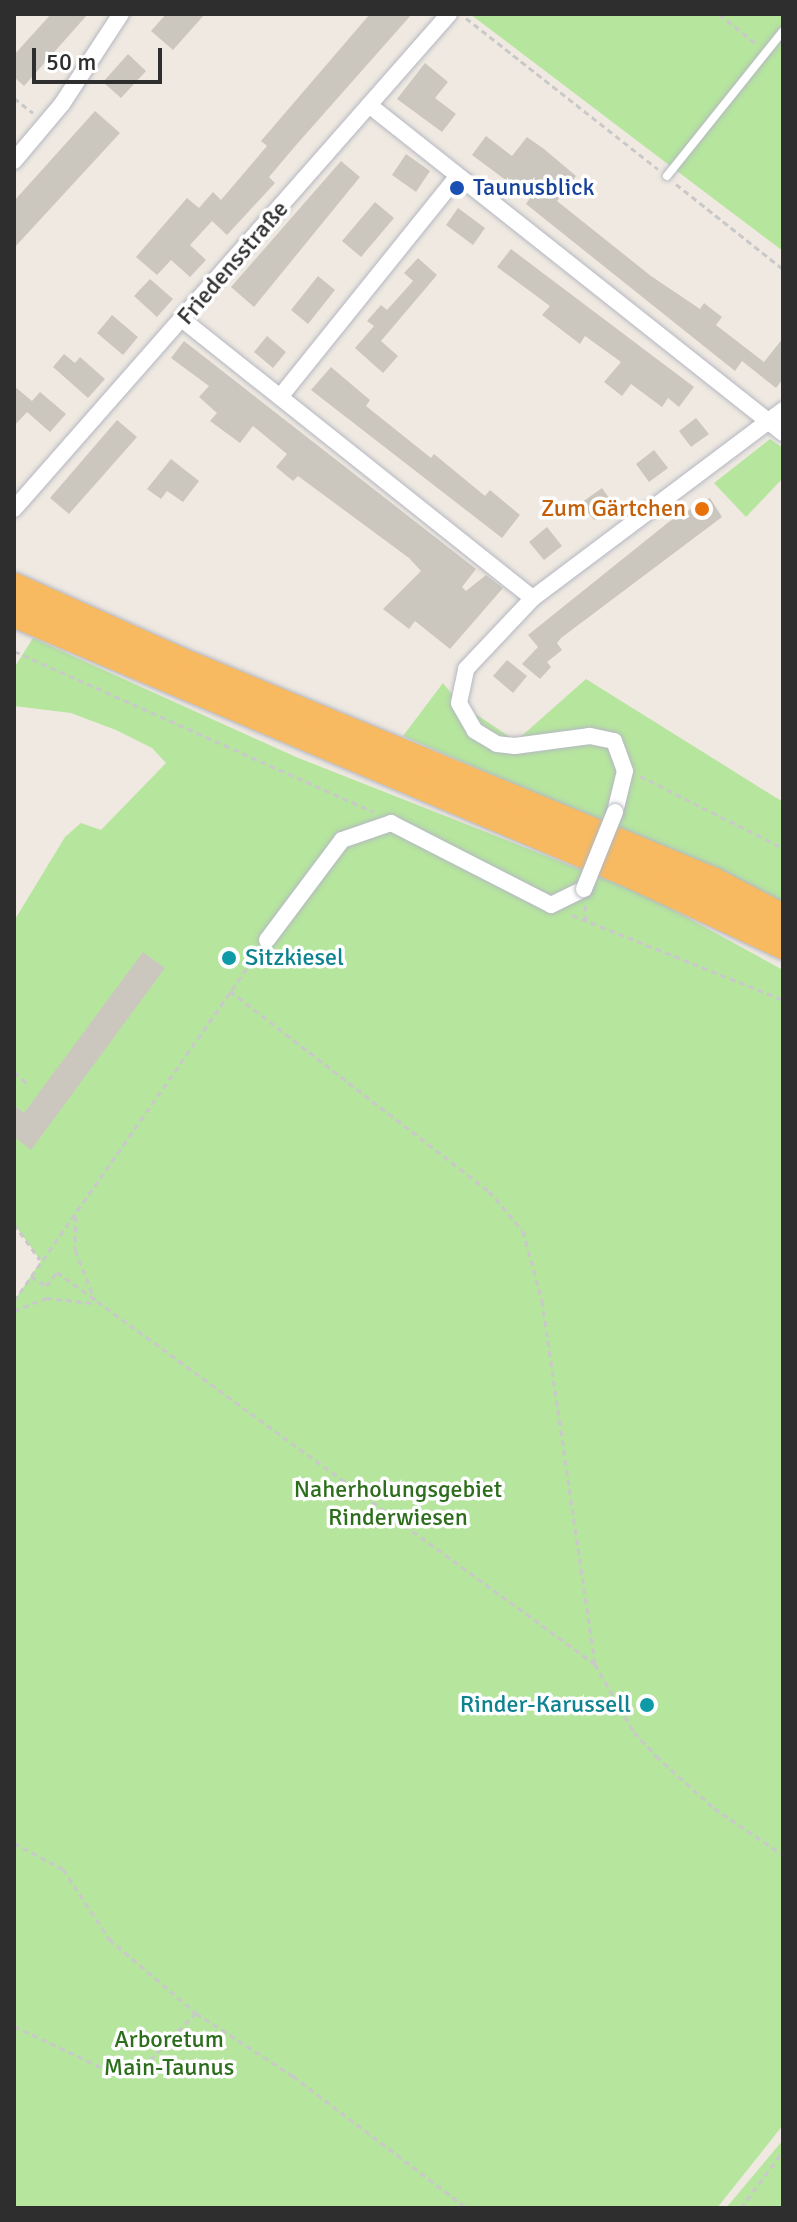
<!DOCTYPE html>
<html>
<head>
<meta charset="utf-8">
<style>
	body { margin:0 }
	#map { position:relative; width:797px; height:2222px; overflow:hidden; background:#efe9e1; font-family:Signika,sans-serif }
	div>[style] { position:absolute }
	[style*='--x'] { left:calc(var(--x)*1px); top:calc(var(--y)*1px); width:calc(var(--w)*1px); rotate:calc(var(--a)*1deg) }
	.green>* { inset:0; background:#b6e59e }
	.building>* { inset:0; background:#cbc7bf }
	.path>* { height:3px; margin-top:-1.5px; transform-origin:0; background:repeating-linear-gradient(90deg,#c9c9c9 0 6px,transparent 0 10px) }
	.roads { filter:drop-shadow(0 0 2px #b4b7c1) drop-shadow(0 0 2px #b4b7c1) }
	.service>* { height:8px; margin:-4px; padding:0 4px; transform-origin:4px; border-radius:4px; background:#fff }
	.minor>* { height:16px; margin:-8px; padding:0 8px; transform-origin:8px; border-radius:8px; background:#fff }
	.trunk>* { height:28px; margin:-14px; padding:0 14px; transform-origin:14px; border-radius:14px; background:#f8ba60 }
	.bridges { filter:drop-shadow(0 0 2px #b4b7c1) drop-shadow(0 0 2px #b4b7c1) }
	.minor-bridge>* { height:16px; margin:-8px; padding:0 8px; transform-origin:8px; border-radius:8px; background:#fff }
	.dots>* { width:22px; height:22px; translate:-50% -50%; box-sizing:border-box; border:4px solid #fff; border-radius:50% }
	span { translate:-50% -50%; white-space:nowrap; text-align:center; line-height:1.15; -webkit-text-stroke:7px #fff; paint-order:stroke }
	.transit-label { font-size:24px; color:#164399 }
	.left { translate:0 -50%; text-align:left }
	.street-label { font-size:24px; color:#2e2e2e }
	.food-label { font-size:24px; color:#c56008 }
	.right { translate:-100% -50%; text-align:right }
	.culture-label { font-size:24px; color:#0d838f }
	.park-label { font-size:24px; color:#2c6e1b }
	.frame { position:absolute; inset:0; border:16px solid #2e2e2e; pointer-events:none }
	.scale { position:absolute; left:32px; top:48px; width:130px; height:36px; box-sizing:border-box; border:4px solid #2e2e2e; border-top:0; padding-left:10px; font-size:24px; line-height:28px; white-space:nowrap; color:#2e2e2e; -webkit-text-stroke:6px #fff; paint-order:stroke }
</style>
</head>
<body>
<div id="map">
	<div class="green">
		<i style="clip-path:polygon(470px 14px,783px 14px,783px 251px,673px 168px)"></i>
		<i style="clip-path:polygon(770px 439px,783px 448px,783px 478px,746px 517px,714px 483px)"></i>
		<i style="clip-path:polygon(33px 638px,296px 757px,648px 896px,783px 970px,783px 2125px,717px 2208px,14px 2208px,14px 1301px,41px 1261px,14px 1224px,14px 921px,65px 837px,81px 823px,101px 830px,166px 763px,152px 748px,116px 730px,71px 713px,14px 706px,14px 668px)"></i>
		<i style="clip-path:polygon(586px 679px,783px 802px,783px 908px,684px 858px,403px 736px,443px 683px,459px 703px,516px 741px)"></i>
		<i style="clip-path:polygon(783px 2140px,783px 2208px,726px 2208px)"></i>
	</div>
	<div class="building">
		<i style="clip-path:polygon(51px 14px,88px 14px,24px 86px,14px 77px,14px 55px)"></i>
		<i style="clip-path:polygon(166px 14px,205px 14px,173px 50px,151px 31px)"></i>
		<i style="clip-path:polygon(370px 14px,412px 14px,297px 144px,269px 177px,275px 183px,227px 235px,212px 221px,190px 245px,206px 260px,190px 277px,171px 260px,157px 275px,136px 257px,187px 198px,199px 208px,213px 192px,221px 200px,267px 146px,261px 141px)"></i>
		<i style="clip-path:polygon(128px 54px,146px 71px,121px 98px,103px 82px)"></i>
		<i style="clip-path:polygon(425px 63px,448px 82px,435px 98px,456px 114px,442px 132px,397px 99px)"></i>
		<i style="clip-path:polygon(95px 111px,120px 133px,14px 248px,14px 201px)"></i>
		<i style="clip-path:polygon(486px 136px,512px 156px,527px 137px,544px 149px,576px 176px,557px 201px,651px 276px,700px 309px,704px 303px,722px 317px,716px 325px,764px 362px,783px 338px,783px 379px,776px 388px,742px 361px,735px 371px,526px 204px,530px 198px,472px 155px)"></i>
		<i style="clip-path:polygon(406px 154px,430px 171px,416px 192px,392px 175px)"></i>
		<i style="clip-path:polygon(341px 161px,360px 177px,254px 307px,231px 287px)"></i>
		<i style="clip-path:polygon(375px 202px,394px 218px,361px 257px,342px 241px)"></i>
		<i style="clip-path:polygon(458px 208px,485px 228px,473px 245px,446px 225px)"></i>
		<i style="clip-path:polygon(511px 249px,694px 387px,679px 407px,668px 398px,662px 407px,631px 384px,622px 396px,604px 382px,621px 362px,585px 336px,580px 344px,542px 315px,550px 306px,497px 267px)"></i>
		<i style="clip-path:polygon(418px 258px,437px 275px,381px 341px,398px 356px,383px 373px,355px 348px,374px 326px,367px 321px,381px 305px,387px 310px,413px 281px,404px 273px)"></i>
		<i style="clip-path:polygon(318px 276px,335px 290px,308px 324px,291px 310px)"></i>
		<i style="clip-path:polygon(150px 279px,173px 299px,157px 317px,134px 296px)"></i>
		<i style="clip-path:polygon(112px 315px,138px 337px,123px 355px,97px 333px)"></i>
		<i style="clip-path:polygon(267px 336px,286px 352px,273px 368px,254px 352px)"></i>
		<i style="clip-path:polygon(184px 341px,476px 569px,462px 587px,466px 591px,486px 575px,503px 588px,450px 649px,415px 621px,409px 629px,383px 609px,421px 571px,409px 558px,298px 476px,293px 481px,276px 467px,287px 454px,253px 426px,240px 443px,210px 421px,217px 413px,199px 397px,209px 386px,171px 358px)"></i>
		<i style="clip-path:polygon(64px 354px,75px 363px,80px 357px,105px 379px,88px 398px,53px 367px)"></i>
		<i style="clip-path:polygon(331px 367px,370px 400px,366px 406px,431px 458px,434px 454px,485px 496px,490px 490px,520px 515px,502px 538px,311px 390px)"></i>
		<i style="clip-path:polygon(14px 386px,32px 401px,40px 392px,66px 414px,50px 432px,27px 412px,14px 426px)"></i>
		<i style="clip-path:polygon(696px 418px,709px 434px,691px 447px,679px 431px)"></i>
		<i style="clip-path:polygon(117px 420px,137px 437px,69px 514px,50px 498px)"></i>
		<i style="clip-path:polygon(654px 450px,668px 468px,649px 482px,636px 464px)"></i>
		<i style="clip-path:polygon(171px 459px,199px 481px,183px 502px,167px 491px,161px 499px,147px 489px)"></i>
		<i style="clip-path:polygon(602px 488px,614px 505px,594px 520px,581px 503px)"></i>
		<i style="clip-path:polygon(710px 498px,722px 517px,561px 638px,557px 643px,562px 650px,547px 662px,551px 667px,540px 679px,522px 664px,538px 647px,528px 635px,670px 521px)"></i>
		<i style="clip-path:polygon(547px 527px,562px 546px,544px 560px,529px 542px)"></i>
		<i style="clip-path:polygon(507px 660px,527px 676px,513px 693px,493px 676px)"></i>
		<i style="clip-path:polygon(143px 952px,165px 968px,31px 1150px,14px 1137px,14px 1105px,24px 1113px)"></i>
	</div>
	<div class="path">
		<i style="--x:719;--y:14;--w:50;--a:38.5"></i>
		<i style="--x:466;--y:18;--w:244;--a:38.2"></i>
		<i style="--x:14;--y:98;--w:24;--a:38"></i>
		<i style="--x:676;--y:184;--w:137;--a:38.5"></i>
		<i style="--x:14;--y:651;--w:394;--a:24.1"></i>
		<i style="--x:640;--y:776;--w:160;--a:26.7"></i>
		<i style="--x:585;--y:905;--w:17;--a:87"></i>
		<i style="--x:572;--y:915;--w:227;--a:21.9"></i>
		<i style="--x:230;--y:991;--w:327;--a:37.7"></i>
		<i style="--x:489;--y:1191;--w:52;--a:49.6"></i>
		<i style="--x:523;--y:1231;--w:73;--a:74.8"></i>
		<i style="--x:542;--y:1301;--w:367;--a:81.7"></i>
		<i style="--x:595;--y:1664;--w:78;--a:60.2"></i>
		<i style="--x:634;--y:1732;--w:33;--a:47"></i>
		<i style="--x:656;--y:1756;--w:78;--a:41.9"></i>
		<i style="--x:714;--y:1808;--w:83;--a:34.3"></i>
		<i style="--x:14;--y:1072;--w:20;--a:41"></i>
		<i style="--x:76;--y:1216;--w:34;--a:92"></i>
		<i style="--x:75;--y:1250;--w:54;--a:68.2"></i>
		<i style="--x:14;--y:1224;--w:44;--a:54.2"></i>
		<i style="--x:31;--y:1276;--w:18;--a:34"></i>
		<i style="--x:46;--y:1286;--w:18;--a:-52"></i>
		<i style="--x:57;--y:1272;--w:666;--a:36.08"></i>
		<i style="--x:14;--y:1301;--w:425;--a:-55"></i>
		<i style="--x:14;--y:1311;--w:35;--a:-22"></i>
		<i style="--x:46;--y:1298;--w:47;--a:6.1"></i>
		<i style="--x:14;--y:1843;--w:55;--a:28"></i>
		<i style="--x:63;--y:1869;--w:84;--a:56.7"></i>
		<i style="--x:109;--y:1939;--w:114;--a:40.4"></i>
		<i style="--x:196;--y:2013;--w:116;--a:33"></i>
		<i style="--x:293;--y:2076;--w:218;--a:37.2"></i>
		<i style="--x:14;--y:2026;--w:117;--a:25.3"></i>
		<i style="--x:120;--y:2076;--w:16;--a:-7"></i>
		<i style="--x:136;--y:2074;--w:86;--a:-45.5"></i>
		<i style="--x:741;--y:2208;--w:71;--a:-53.6"></i>
	</div>
	<div class="roads">
		<div class="service">
			<i style="--x:667;--y:176;--w:186;--a:-51.3"></i>
		</div>
		<div class="minor">
			<i style="--x:369;--y:105;--w:528;--a:38.39"></i>
			<i style="--x:14;--y:161;--w:75;--a:-49.9"></i>
			<i style="--x:62;--y:104;--w:108;--a:-56.8"></i>
			<i style="--x:183;--y:320;--w:447;--a:38.5"></i>
			<i style="--x:280;--y:397;--w:282;--a:-51.2"></i>
			<i style="--x:14;--y:509;--w:659;--a:-48.69"></i>
			<i style="--x:615;--y:812;--w:42;--a:-76.3"></i>
			<i style="--x:625;--y:771;--w:32;--a:-110"></i>
			<i style="--x:614;--y:741;--w:25;--a:-168"></i>
			<i style="--x:590;--y:736;--w:76;--a:172.4"></i>
			<i style="--x:515;--y:746;--w:18;--a:-174"></i>
			<i style="--x:497;--y:744;--w:26;--a:-149"></i>
			<i style="--x:475;--y:731;--w:32;--a:-120"></i>
			<i style="--x:459;--y:703;--w:35;--a:-78"></i>
			<i style="--x:466;--y:669;--w:98;--a:-46.7"></i>
			<i style="--x:533;--y:598;--w:313;--a:-36.9"></i>
			<i style="--x:267;--y:940;--w:125;--a:-53.1"></i>
			<i style="--x:342;--y:840;--w:52;--a:-19.1"></i>
			<i style="--x:391;--y:823;--w:180;--a:27.1"></i>
			<i style="--x:551;--y:905;--w:37;--a:-26"></i>
		</div>
		<div class="trunk">
			<i style="--x:14;--y:587;--w:194;--a:24.1"></i>
			<i style="--x:191;--y:666;--w:564;--a:22.42"></i>
			<i style="--x:712;--y:881;--w:80;--a:27.5"></i>
			<i style="--x:14;--y:613;--w:672;--a:22.94"></i>
			<i style="--x:633;--y:875;--w:166;--a:25"></i>
		</div>
	</div>
	<div class="bridges">
		<div class="minor-bridge">
			<i style="--x:584;--y:889;--w:83;--a:-68.1"></i>
		</div>
	</div>
	<div class="dots">
		<i style="left:457px;top:188px;background:#1a4fb4"></i>
		<i style="left:702px;top:509px;background:#e8710a"></i>
		<i style="left:229px;top:958px;background:#0f9aa8"></i>
		<i style="left:647px;top:1705px;background:#0f9aa8"></i>
	</div>
	<div class="transit-label">
		<span class="left" style="left:473px;top:188px">Taunusblick</span>
	</div>
	<div class="street-label">
		<span style="left:233px;top:263px;rotate:-49deg">Friedensstraße</span>
	</div>
	<div class="food-label">
		<span class="right" style="left:686px;top:509px">Zum Gärtchen</span>
	</div>
	<div class="culture-label">
		<span class="left" style="left:245px;top:958px">Sitzkiesel</span>
		<span class="right" style="left:631px;top:1705px">Rinder-Karussell</span>
	</div>
	<div class="park-label">
		<span style="left:398px;top:1504px">Naherholungsgebiet<br>Rinderwiesen</span>
		<span style="left:169px;top:2054px">Arboretum<br>Main-Taunus</span>
	</div>
	<div class="frame"></div>
	<div class="scale">50 m</div>
</div>
</body>
</html>
